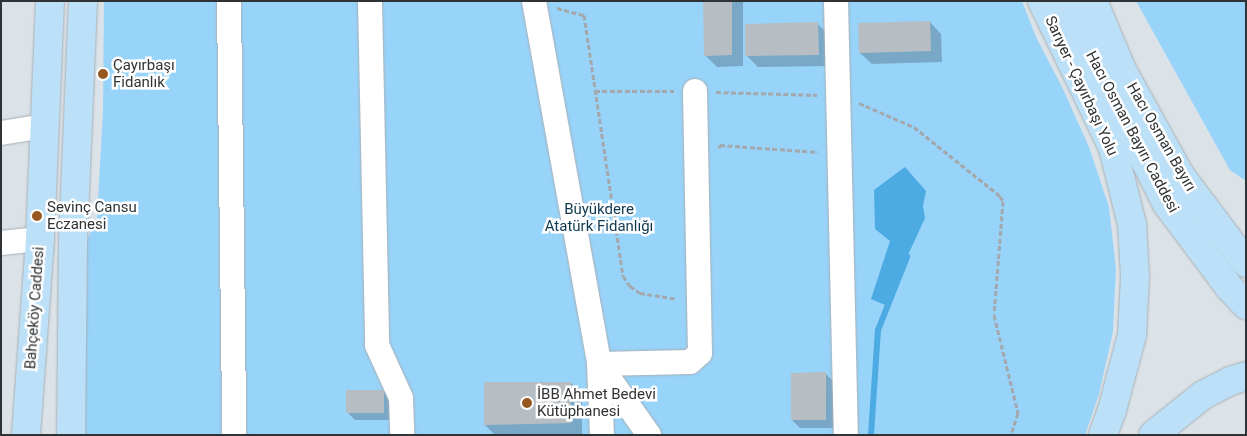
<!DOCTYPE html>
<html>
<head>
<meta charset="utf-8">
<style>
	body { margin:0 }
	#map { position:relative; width:1247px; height:436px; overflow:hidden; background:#dbe3e8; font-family:Roboto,sans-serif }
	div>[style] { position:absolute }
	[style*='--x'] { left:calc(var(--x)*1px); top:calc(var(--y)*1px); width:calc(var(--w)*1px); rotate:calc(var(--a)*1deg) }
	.green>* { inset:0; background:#98d3f9 }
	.water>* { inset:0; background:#4babe2 }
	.shadow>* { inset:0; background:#0003 }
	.stream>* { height:6px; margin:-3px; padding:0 3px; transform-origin:3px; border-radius:3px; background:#4babe2 }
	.building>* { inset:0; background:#b6bec4 }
	.path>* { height:3px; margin-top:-1.5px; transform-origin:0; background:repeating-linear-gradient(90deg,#a2a8ac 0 5px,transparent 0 7.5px) }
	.roads { filter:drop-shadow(0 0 1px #a8b0b5) drop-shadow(0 0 1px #a8b0b5) }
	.minor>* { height:24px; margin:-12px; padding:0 12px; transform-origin:12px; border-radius:12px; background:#fff }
	.major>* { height:28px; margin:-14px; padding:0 14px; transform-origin:14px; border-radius:14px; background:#bce0f8 }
	.dots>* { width:14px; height:14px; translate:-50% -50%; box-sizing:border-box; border:2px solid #fff; border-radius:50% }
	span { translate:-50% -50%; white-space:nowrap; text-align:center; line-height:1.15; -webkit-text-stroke:5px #fff; paint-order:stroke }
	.poi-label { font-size:15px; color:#303335 }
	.left { translate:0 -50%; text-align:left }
	.street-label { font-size:15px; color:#303335 }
	.park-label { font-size:15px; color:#0f3950 }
	.frame { position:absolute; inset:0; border:2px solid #303335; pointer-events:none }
</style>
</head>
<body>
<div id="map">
	<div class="green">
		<i style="clip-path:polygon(104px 1px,1022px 1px,1036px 37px,1063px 89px,1089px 147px,1109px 207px,1116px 269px,1113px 332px,1099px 394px,1085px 435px,82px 435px,82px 251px,97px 218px,103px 111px)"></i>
		<i style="clip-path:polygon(1136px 1px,1246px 1px,1246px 181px,1230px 170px)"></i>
	</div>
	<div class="water">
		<i style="clip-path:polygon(905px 167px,926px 191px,923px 206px,925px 218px,885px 305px,871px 299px,890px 241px,875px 229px,874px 190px)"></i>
	</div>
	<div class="shadow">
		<i style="clip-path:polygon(705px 1px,743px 1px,743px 66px,717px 67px,705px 55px)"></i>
		<i style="clip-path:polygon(930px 22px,941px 34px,942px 62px,872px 64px,860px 53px)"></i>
		<i style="clip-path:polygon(817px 23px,829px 35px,830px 66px,758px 67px,747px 56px)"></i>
		<i style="clip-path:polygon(826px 374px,834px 382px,834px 428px,800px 428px,792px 420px)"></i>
		<i style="clip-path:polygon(571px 383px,582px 394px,582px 434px,495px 435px,485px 425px)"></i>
		<i style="clip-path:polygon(383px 391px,391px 399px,391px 420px,355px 420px,347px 412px)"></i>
	</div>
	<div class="stream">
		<i style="--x:871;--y:435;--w:105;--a:-86.2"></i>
		<i style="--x:878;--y:330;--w:79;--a:-68.3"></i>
	</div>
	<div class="building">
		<i style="clip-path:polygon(703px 1px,732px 1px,732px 55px,704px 56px)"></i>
		<i style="clip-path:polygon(930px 21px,931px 51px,859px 53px,858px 23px)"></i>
		<i style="clip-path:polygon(818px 22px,819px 55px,745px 56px,745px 24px)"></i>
		<i style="clip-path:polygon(826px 372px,826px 420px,791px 420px,791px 373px)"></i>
		<i style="clip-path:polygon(484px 382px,571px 382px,571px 423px,484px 425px)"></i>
		<i style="clip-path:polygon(346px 390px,384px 390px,384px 413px,346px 413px)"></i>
	</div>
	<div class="path">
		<i style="--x:557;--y:8;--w:28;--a:15"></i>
		<i style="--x:584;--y:15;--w:264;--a:81.5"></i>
		<i style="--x:623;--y:276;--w:12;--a:55"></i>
		<i style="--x:630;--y:286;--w:12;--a:35"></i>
		<i style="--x:640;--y:293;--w:37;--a:9"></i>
		<i style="--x:595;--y:91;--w:79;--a:0"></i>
		<i style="--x:716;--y:92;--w:101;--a:1.7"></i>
		<i style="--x:859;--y:103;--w:60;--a:23.6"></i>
		<i style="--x:914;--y:127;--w:110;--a:38.7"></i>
		<i style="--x:1000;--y:196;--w:6;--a:59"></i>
		<i style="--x:1003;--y:201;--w:114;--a:94.5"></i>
		<i style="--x:994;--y:315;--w:101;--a:76.2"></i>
		<i style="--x:1018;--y:413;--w:23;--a:108"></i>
		<i style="--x:719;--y:148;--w:3;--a:-72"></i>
		<i style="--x:720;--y:145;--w:98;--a:4.1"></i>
	</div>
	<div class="roads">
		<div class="minor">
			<i style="--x:229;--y:1;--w:434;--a:89.3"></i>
			<i style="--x:370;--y:1;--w:344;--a:88.8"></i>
			<i style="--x:377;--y:345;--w:58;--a:65.6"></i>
			<i style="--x:401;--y:398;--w:37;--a:88"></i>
			<i style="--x:534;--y:1;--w:369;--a:79.8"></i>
			<i style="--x:599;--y:364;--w:71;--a:87.6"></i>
			<i style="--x:836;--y:1;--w:434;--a:88.7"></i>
			<i style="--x:1;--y:133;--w:45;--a:-9"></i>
			<i style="--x:1;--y:243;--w:39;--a:-6"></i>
			<i style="--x:599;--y:364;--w:91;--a:-1.3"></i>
			<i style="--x:690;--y:362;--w:13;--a:-42"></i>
			<i style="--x:700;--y:353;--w:262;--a:-91.1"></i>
			<i style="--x:599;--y:364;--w:87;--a:54.8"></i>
		</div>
		<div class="major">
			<i style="--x:1042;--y:1;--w:163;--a:64.2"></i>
			<i style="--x:1113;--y:148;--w:78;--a:76"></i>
			<i style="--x:1132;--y:224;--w:52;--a:86.7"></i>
			<i style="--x:1135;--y:276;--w:59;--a:92.9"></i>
			<i style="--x:1132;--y:335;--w:78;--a:104.9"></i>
			<i style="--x:1112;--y:410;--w:27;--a:110"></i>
			<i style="--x:1064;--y:1;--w:228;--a:63.1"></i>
			<i style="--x:1167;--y:204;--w:104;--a:53.2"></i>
			<i style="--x:1229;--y:287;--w:25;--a:47"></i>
			<i style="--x:1093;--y:1;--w:75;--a:67.2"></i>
			<i style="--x:1122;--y:70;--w:120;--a:61.1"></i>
			<i style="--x:1180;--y:175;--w:110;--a:53.1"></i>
			<i style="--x:26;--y:435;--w:196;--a:-85.9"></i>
			<i style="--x:40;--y:239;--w:238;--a:-87.6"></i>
			<i style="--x:71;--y:435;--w:195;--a:-89.4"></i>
			<i style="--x:73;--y:240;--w:239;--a:-87.6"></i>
			<i style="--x:1153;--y:435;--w:64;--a:-38.7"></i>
			<i style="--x:1203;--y:395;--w:30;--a:-27"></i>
			<i style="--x:1230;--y:381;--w:17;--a:-17"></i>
		</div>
	</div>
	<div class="dots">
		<i style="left:103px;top:74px;background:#975720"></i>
		<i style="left:37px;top:216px;background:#975720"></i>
		<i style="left:527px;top:403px;background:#975720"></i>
	</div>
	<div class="poi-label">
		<span class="left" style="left:113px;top:74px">Çayırbaşı<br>Fidanlık</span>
		<span class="left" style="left:47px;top:216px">Sevinç Cansu<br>Eczanesi</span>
		<span class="left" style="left:537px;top:403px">İBB Ahmet Bedevi<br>Kütüphanesi</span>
	</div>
	<div class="street-label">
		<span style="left:1081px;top:86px;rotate:65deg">Sarıyer - Çayırbaşı Yolu</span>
		<span style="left:1132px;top:132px;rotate:62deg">Hacı Osman Bayırı Caddesi</span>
		<span style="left:1161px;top:137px;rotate:60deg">Hacı Osman Bayırı</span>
		<span style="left:35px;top:308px;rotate:-86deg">Bahçeköy Caddesi</span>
	</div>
	<div class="park-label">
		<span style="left:599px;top:218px">Büyükdere<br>Atatürk Fidanlığı</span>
	</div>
	<div class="frame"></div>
</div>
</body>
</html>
